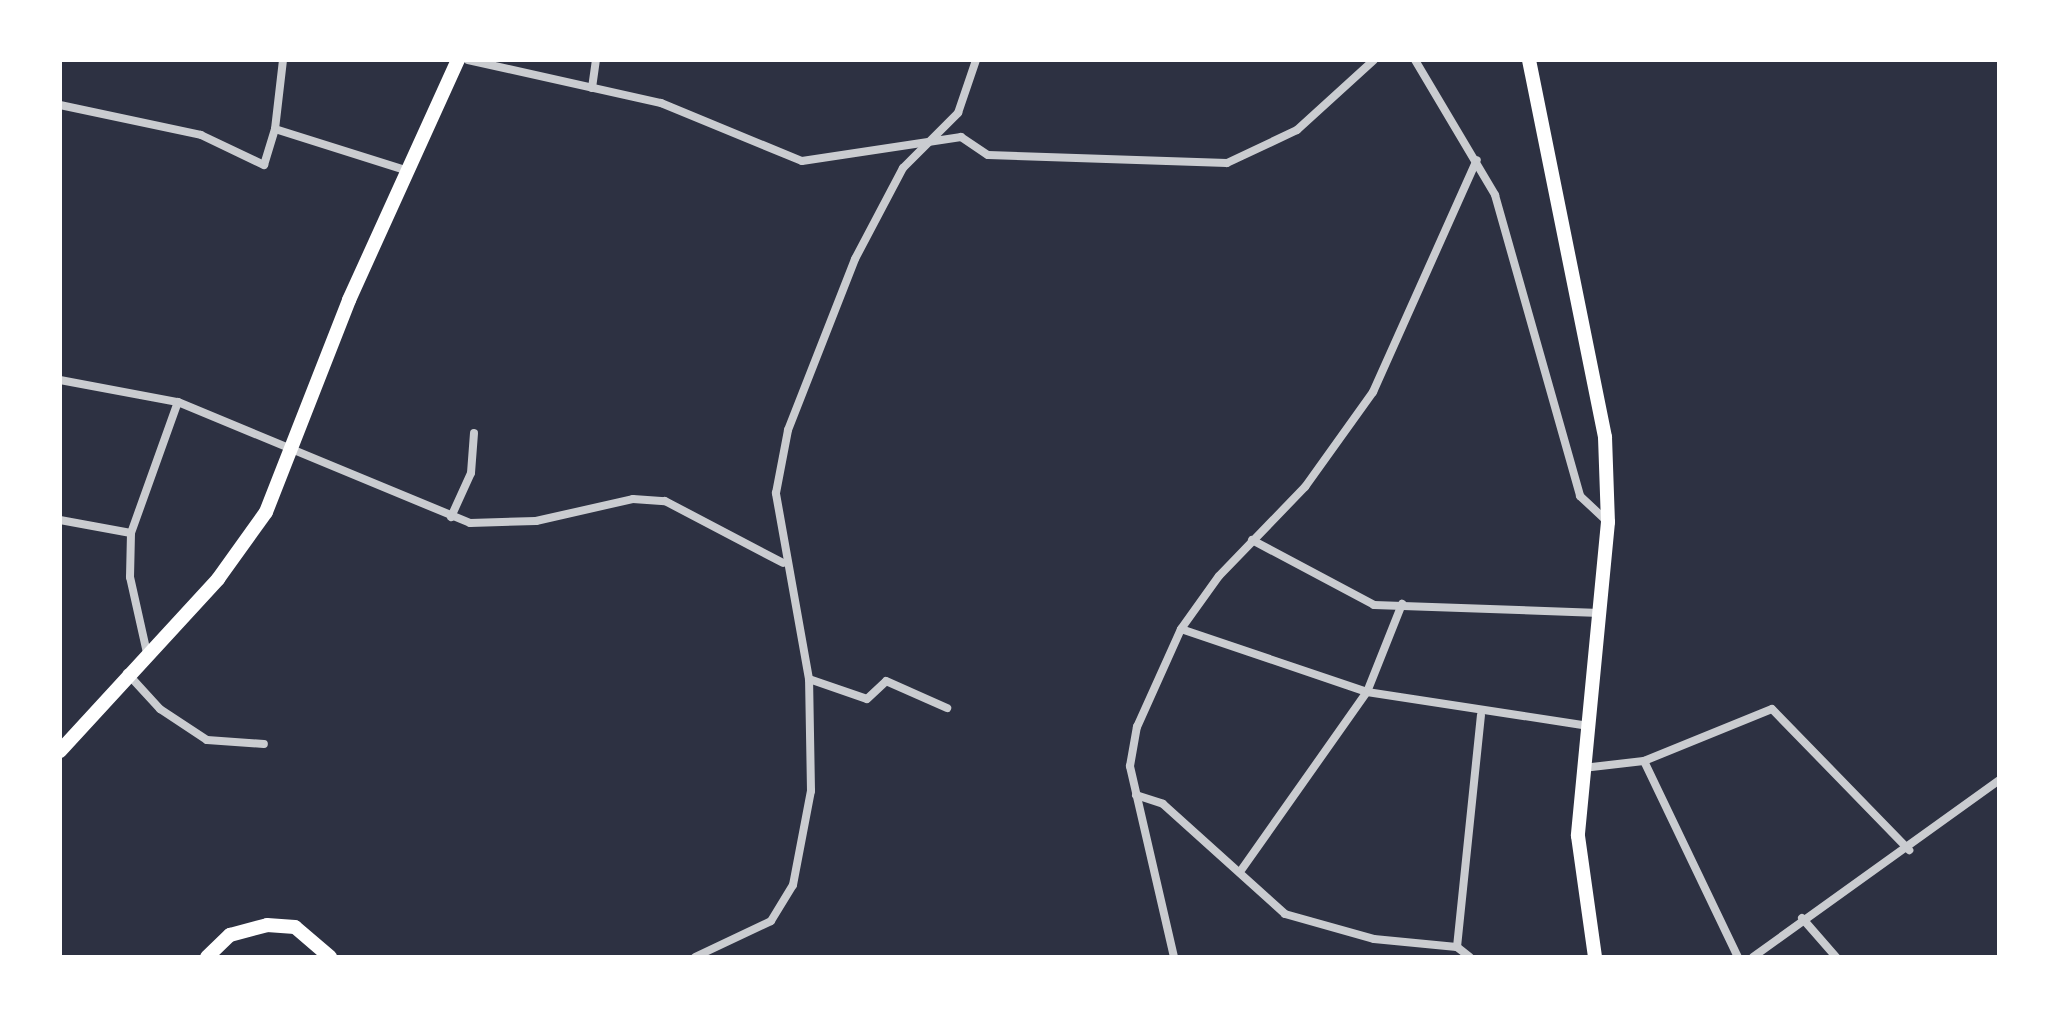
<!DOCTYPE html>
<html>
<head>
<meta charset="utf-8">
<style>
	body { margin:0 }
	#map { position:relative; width:2059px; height:1017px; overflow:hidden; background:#2d3142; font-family:"Fira Sans",sans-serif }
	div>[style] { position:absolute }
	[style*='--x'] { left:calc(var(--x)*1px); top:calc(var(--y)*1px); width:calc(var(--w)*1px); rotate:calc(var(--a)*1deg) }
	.minor>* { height:8px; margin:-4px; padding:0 4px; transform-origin:4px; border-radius:4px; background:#caccd0 }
	.secondary>* { height:14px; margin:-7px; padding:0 7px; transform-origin:7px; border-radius:7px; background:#fff }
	span { translate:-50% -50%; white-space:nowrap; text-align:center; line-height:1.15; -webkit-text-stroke:7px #fff; paint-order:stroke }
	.frame { position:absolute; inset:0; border:62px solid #fff; pointer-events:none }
</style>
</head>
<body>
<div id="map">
	<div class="minor">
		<i style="--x:283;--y:60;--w:69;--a:96.6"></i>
		<i style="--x:275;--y:129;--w:136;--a:17.5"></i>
		<i style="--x:468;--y:60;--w:198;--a:12.6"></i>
		<i style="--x:661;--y:103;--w:152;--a:22.4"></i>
		<i style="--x:802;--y:161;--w:161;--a:-8.6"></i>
		<i style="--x:961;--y:137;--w:32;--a:34"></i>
		<i style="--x:988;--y:155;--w:239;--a:1.9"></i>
		<i style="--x:1227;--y:163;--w:77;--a:-25.2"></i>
		<i style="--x:1297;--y:130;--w:104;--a:-42.3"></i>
		<i style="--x:1415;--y:60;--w:157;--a:59.3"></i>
		<i style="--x:1495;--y:195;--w:313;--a:74.2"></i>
		<i style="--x:1580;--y:496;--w:37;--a:43"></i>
		<i style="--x:592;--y:88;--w:28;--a:-82"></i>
		<i style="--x:60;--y:105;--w:144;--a:12"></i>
		<i style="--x:201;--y:135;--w:70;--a:25.5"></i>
		<i style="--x:264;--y:165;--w:38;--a:-73"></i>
		<i style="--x:60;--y:380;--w:120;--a:10.6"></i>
		<i style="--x:178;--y:402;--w:316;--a:22.5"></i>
		<i style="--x:470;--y:523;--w:66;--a:-1.7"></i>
		<i style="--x:536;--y:521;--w:99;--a:-12.8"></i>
		<i style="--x:633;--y:499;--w:32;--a:4"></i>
		<i style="--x:665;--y:501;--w:133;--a:27.7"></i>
		<i style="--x:451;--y:517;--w:48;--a:-65.6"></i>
		<i style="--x:471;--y:473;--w:40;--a:-85.7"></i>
		<i style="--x:60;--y:520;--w:72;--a:10.4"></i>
		<i style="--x:1252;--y:540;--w:138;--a:28"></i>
		<i style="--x:1374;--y:605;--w:226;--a:2"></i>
		<i style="--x:1181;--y:629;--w:196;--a:18.7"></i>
		<i style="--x:1367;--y:692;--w:226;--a:8.7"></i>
		<i style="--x:147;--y:653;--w:78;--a:-102.6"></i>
		<i style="--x:130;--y:577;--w:44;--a:-88.7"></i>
		<i style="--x:131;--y:533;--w:139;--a:-70.3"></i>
		<i style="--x:127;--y:673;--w:49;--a:47.5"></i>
		<i style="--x:160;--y:709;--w:56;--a:33.4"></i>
		<i style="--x:207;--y:740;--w:57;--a:4"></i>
		<i style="--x:809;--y:679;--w:61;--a:19"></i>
		<i style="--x:867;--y:699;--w:26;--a:-43"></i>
		<i style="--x:886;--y:681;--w:67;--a:23.9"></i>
		<i style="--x:1644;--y:761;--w:217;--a:64.4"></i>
		<i style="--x:1583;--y:768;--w:61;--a:-6.5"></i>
		<i style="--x:1644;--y:761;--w:138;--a:-22.1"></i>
		<i style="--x:1772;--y:709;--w:197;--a:45.8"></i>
		<i style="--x:1136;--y:795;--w:28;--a:18"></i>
		<i style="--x:1163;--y:804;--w:164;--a:42"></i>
		<i style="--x:1285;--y:914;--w:92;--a:15.7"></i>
		<i style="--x:1374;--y:939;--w:83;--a:5.5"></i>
		<i style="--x:1457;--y:947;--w:16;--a:38"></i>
		<i style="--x:1242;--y:869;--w:217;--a:-54.8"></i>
		<i style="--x:1367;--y:692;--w:95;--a:-68.3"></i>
		<i style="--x:1802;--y:918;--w:52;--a:48.9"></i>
		<i style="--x:1457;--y:947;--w:233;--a:-84.1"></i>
		<i style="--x:695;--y:957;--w:84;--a:-25.3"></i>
		<i style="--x:771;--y:921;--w:42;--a:-58.6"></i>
		<i style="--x:793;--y:885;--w:96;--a:-79.2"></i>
		<i style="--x:811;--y:791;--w:112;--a:-91"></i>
		<i style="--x:809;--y:679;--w:189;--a:-100.1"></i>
		<i style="--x:776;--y:493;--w:64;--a:-79.2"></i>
		<i style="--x:788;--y:430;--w:184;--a:-68.6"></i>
		<i style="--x:855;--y:259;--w:103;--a:-62.2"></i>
		<i style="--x:903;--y:168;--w:78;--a:-45"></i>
		<i style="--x:958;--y:113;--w:56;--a:-71.2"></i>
		<i style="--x:1174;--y:957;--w:196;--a:-103"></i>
		<i style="--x:1130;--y:766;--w:40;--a:-80"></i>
		<i style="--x:1137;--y:727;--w:107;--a:-65.8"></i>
		<i style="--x:1181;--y:629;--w:65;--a:-54.4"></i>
		<i style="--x:1219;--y:576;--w:124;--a:-46"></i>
		<i style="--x:1305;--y:487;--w:117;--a:-54.4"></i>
		<i style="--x:1373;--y:392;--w:254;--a:-65.9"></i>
		<i style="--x:1753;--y:957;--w:303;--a:-35.7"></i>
	</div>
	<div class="secondary">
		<i style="--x:1529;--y:60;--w:385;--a:78.6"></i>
		<i style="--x:1605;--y:437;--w:85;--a:88"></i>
		<i style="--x:1608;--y:522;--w:315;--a:95.5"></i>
		<i style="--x:1578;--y:836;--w:122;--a:82"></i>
		<i style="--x:60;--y:751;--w:234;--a:-47.4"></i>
		<i style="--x:218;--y:579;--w:82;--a:-54.4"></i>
		<i style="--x:266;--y:512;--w:228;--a:-68.6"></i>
		<i style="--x:349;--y:300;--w:264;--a:-65.6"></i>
		<i style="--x:207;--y:957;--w:32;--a:-44"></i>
		<i style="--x:230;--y:935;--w:38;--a:-15"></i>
		<i style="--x:267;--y:925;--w:28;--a:4"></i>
		<i style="--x:295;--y:927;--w:46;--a:40.6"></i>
	</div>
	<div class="frame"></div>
</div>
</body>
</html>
